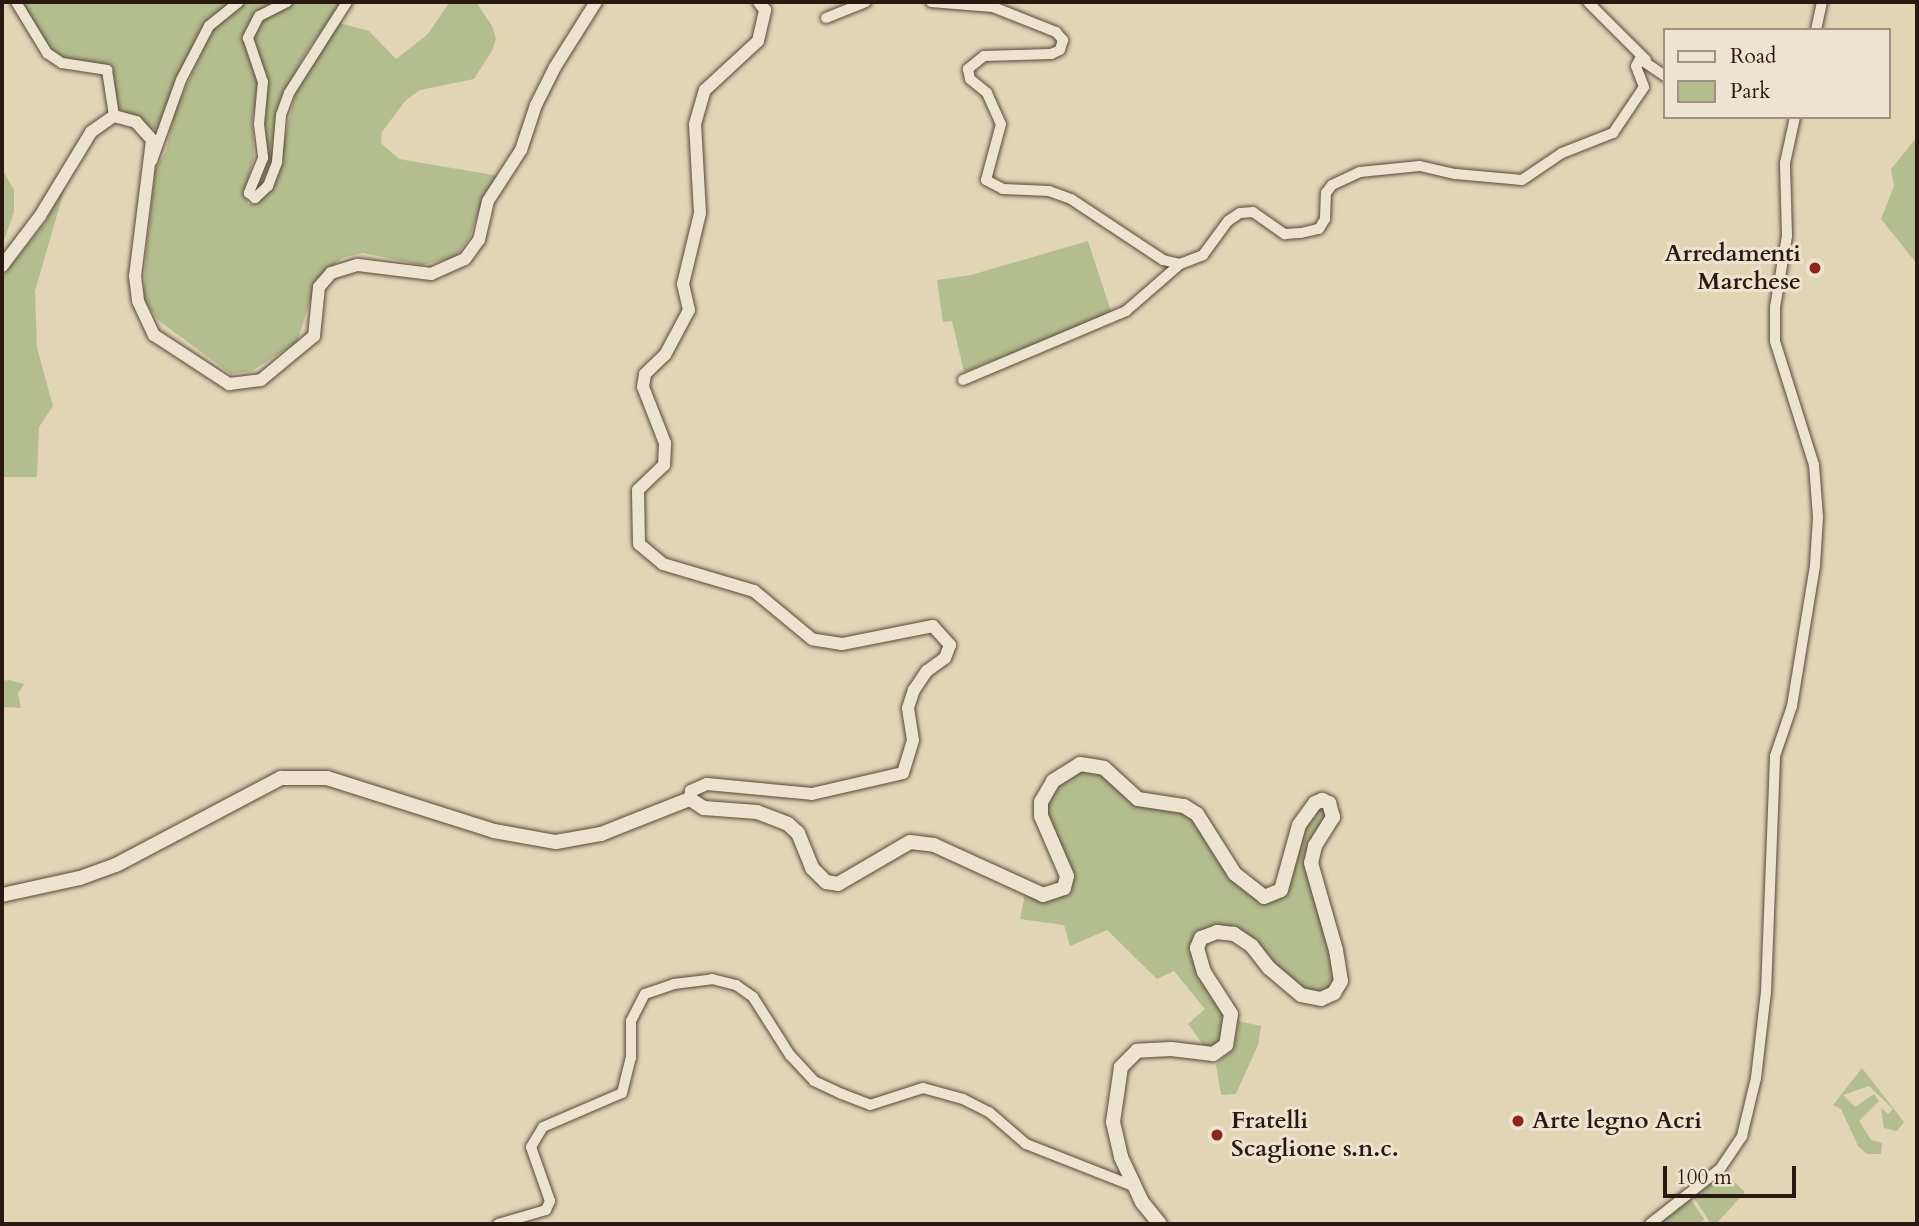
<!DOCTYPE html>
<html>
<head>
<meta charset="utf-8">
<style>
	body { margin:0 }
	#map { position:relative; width:1919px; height:1226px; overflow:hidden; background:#e2d5b6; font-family:Cardo,serif }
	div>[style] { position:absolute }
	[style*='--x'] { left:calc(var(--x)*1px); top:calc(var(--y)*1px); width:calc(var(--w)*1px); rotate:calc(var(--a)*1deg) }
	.green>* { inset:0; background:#b3bd8e }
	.roads { filter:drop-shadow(0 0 2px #58483a) drop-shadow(0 0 2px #58483a) }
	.minor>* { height:10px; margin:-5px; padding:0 5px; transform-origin:5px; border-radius:5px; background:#ece4d0 }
	.tertiary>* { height:12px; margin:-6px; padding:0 6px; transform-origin:6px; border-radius:6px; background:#ece4d0 }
	.secondary>* { height:14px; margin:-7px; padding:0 7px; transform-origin:7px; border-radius:7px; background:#ece4d0 }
	.dots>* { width:19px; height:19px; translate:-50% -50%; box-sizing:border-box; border:4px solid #ece4d0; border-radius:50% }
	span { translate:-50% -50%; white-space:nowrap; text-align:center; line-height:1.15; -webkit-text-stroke:6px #ece4d0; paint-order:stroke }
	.poi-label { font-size:24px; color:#2a1910; font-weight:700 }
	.right { translate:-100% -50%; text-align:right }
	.left { translate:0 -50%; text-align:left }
	.frame { position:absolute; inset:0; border:4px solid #2a1910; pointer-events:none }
	.legend { position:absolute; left:1663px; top:28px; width:228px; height:91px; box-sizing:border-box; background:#ece4d0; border:2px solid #9e9383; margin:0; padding:9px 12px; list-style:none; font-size:21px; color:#2a1910 }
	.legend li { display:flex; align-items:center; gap:14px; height:35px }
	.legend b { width:35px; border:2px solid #9e9383 }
	.scale { position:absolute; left:1663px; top:1166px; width:133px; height:32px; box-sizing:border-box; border:4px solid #2a1910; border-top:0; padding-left:9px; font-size:21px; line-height:24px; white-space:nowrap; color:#2a1910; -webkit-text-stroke:5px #ece4d0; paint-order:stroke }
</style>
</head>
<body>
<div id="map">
	<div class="green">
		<i style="clip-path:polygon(19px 2px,234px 2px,207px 25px,160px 129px,150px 129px,117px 107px,110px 75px,63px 61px,48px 50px)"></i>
		<i style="clip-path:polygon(245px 2px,279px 2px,250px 24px,258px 87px,252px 121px,254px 157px,244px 194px,248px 204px,256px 204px,273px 189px,296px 90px,339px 23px,369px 31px,396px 59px,427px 35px,450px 2px,476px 2px,492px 26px,496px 39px,492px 51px,474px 79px,420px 90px,405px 101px,382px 132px,381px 143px,399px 159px,499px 176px,485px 193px,469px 239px,454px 258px,421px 265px,363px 253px,342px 258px,317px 279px,297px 342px,252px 371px,231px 374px,158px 320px,144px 300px,145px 268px,155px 170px,166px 151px,175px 111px,213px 28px)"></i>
		<i style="clip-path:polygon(292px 2px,342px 2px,305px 54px,279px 104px,275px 162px,267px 182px,260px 187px,257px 183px,266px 84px,252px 40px,259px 22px)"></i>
		<i style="clip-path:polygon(1917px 137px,1917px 264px,1881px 219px,1894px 186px,1891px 169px)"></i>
		<i style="clip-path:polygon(2px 169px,14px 190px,14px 212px,2px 246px)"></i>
		<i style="clip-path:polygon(66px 184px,35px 291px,37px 348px,53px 406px,39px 427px,37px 477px,2px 477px,2px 277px,45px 223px)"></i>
		<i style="clip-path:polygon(1088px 241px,1112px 314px,964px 372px,952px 321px,943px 322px,937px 280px,971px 275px)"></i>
		<i style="clip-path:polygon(9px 680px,24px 684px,18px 694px,21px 708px,2px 707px,2px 681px)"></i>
		<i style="clip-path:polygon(1092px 764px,1127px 791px,1184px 806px,1235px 874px,1273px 897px,1315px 803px,1333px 809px,1315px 846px,1336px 950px,1334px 993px,1301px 995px,1252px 946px,1217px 932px,1197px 948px,1222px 997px,1231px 1035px,1210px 1054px,1188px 1024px,1205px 1009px,1174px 971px,1157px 979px,1107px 930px,1070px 946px,1064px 925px,1020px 919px,1026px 889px,1064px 887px,1048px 834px,1045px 791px)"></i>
		<i style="clip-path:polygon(1238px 1021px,1261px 1026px,1258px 1045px,1236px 1094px,1221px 1095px,1216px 1065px,1234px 1047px)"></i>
		<i style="clip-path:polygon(1862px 1068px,1904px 1122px,1897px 1131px,1884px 1128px,1881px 1108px,1888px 1114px,1893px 1109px,1869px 1086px,1843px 1095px,1855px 1107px,1874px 1094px,1879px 1101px,1859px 1121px,1871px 1140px,1882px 1143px,1881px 1154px,1867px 1154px,1858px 1146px,1841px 1109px,1833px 1105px)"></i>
		<i style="clip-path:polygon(1720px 1169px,1745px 1192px,1716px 1224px,1711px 1224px,1691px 1193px)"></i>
		<i style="clip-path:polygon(1691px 1200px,1704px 1219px,1700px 1224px,1656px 1224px)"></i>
	</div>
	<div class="roads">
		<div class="minor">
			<i style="--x:16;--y:2;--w:60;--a:58.7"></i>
			<i style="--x:47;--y:53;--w:18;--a:34"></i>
			<i style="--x:62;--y:63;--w:46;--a:8.8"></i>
			<i style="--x:107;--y:70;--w:47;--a:81.3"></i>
			<i style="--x:287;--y:2;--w:31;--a:153"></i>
			<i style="--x:259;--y:16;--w:25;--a:117"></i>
			<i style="--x:248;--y:38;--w:46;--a:71.2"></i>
			<i style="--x:263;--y:82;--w:42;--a:95.4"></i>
			<i style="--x:259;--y:124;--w:34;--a:83"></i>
			<i style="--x:263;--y:158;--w:38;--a:112"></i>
			<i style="--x:249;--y:193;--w:8;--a:40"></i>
			<i style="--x:255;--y:198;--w:18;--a:-43"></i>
			<i style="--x:268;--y:186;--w:26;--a:-69"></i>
			<i style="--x:277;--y:162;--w:47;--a:-85.1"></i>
			<i style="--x:281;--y:115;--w:23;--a:-70"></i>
			<i style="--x:289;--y:93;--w:108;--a:-57.5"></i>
			<i style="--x:931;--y:2;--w:62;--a:4.6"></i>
			<i style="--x:993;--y:7;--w:68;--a:21.6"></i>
			<i style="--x:1056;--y:32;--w:11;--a:49"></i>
			<i style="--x:1063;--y:40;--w:10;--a:107"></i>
			<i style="--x:1060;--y:50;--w:10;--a:156"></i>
			<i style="--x:1051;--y:54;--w:67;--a:178.3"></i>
			<i style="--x:984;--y:56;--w:21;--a:141"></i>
			<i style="--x:968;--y:69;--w:10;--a:79"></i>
			<i style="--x:970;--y:79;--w:22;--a:39"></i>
			<i style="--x:987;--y:93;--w:34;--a:66"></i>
			<i style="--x:1001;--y:124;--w:58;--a:105"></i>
			<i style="--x:986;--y:180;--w:19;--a:28"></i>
			<i style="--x:1003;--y:189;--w:46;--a:2.5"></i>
			<i style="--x:1049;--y:191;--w:23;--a:20"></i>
			<i style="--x:1071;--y:199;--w:110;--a:33.5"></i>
			<i style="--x:1163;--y:260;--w:17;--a:13"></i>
			<i style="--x:1588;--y:2;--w:82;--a:45"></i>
			<i style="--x:826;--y:18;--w:43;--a:-21.8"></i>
			<i style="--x:1816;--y:30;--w:29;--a:-78"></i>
			<i style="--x:152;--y:161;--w:86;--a:-70.3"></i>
			<i style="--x:181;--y:80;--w:61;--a:-62.6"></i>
			<i style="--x:209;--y:26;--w:38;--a:-39"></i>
			<i style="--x:963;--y:380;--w:177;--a:-22.9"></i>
			<i style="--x:1126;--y:311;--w:72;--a:-41"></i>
			<i style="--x:1180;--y:264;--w:25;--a:-21"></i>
			<i style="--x:1203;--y:255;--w:42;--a:-53.7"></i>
			<i style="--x:1228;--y:221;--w:14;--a:-34"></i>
			<i style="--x:1240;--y:213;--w:13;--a:-4"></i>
			<i style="--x:1253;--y:212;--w:39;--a:35"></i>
			<i style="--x:1285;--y:234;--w:16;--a:-4"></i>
			<i style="--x:1301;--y:233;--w:18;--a:-13"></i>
			<i style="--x:1319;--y:229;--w:12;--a:-59"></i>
			<i style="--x:1325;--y:219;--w:26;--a:-88"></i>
			<i style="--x:1326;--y:193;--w:10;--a:-53"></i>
			<i style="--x:1332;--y:185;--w:31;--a:-25"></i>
			<i style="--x:1360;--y:172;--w:60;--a:-5.7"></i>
			<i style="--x:1420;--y:166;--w:37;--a:13"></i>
			<i style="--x:1456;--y:174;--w:66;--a:5.2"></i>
			<i style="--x:1522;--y:180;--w:48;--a:-34"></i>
			<i style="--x:1562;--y:153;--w:55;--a:-21.4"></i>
			<i style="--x:1613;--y:133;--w:55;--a:-56"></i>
			<i style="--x:1644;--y:87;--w:22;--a:-111"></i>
			<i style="--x:1636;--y:66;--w:8;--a:-60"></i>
			<i style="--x:1640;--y:59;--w:30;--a:34"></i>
			<i style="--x:498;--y:1224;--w:50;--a:-16.3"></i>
			<i style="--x:546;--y:1210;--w:10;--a:-66"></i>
			<i style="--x:550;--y:1201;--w:57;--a:-109.4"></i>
			<i style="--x:531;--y:1147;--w:23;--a:-59"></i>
			<i style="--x:543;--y:1127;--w:86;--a:-23.3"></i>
			<i style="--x:622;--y:1093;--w:36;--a:-76"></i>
			<i style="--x:631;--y:1058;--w:37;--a:-90"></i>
			<i style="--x:631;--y:1021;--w:30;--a:-63"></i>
			<i style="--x:645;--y:994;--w:31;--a:-19"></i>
			<i style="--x:674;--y:984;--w:38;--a:-7"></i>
			<i style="--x:712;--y:979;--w:25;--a:14"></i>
			<i style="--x:736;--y:985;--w:21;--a:35"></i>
			<i style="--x:753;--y:997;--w:69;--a:57.5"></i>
			<i style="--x:790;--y:1055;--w:35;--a:47"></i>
			<i style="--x:814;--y:1081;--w:31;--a:25"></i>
			<i style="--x:842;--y:1094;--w:30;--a:21"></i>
			<i style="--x:870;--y:1105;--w:56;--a:-17.8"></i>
			<i style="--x:923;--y:1088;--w:41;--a:15.4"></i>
			<i style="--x:963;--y:1099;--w:29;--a:27"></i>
			<i style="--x:989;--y:1112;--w:49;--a:40.9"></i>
			<i style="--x:1026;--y:1144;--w:115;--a:21.4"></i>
			<i style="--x:1650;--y:1224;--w:89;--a:-38.2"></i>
			<i style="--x:1720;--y:1169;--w:40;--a:-56"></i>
			<i style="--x:1742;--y:1136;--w:60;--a:-76.4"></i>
			<i style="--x:1756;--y:1078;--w:87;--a:-83.4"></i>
			<i style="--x:1766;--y:992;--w:236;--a:-87.8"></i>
			<i style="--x:1775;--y:756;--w:53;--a:-71.2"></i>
			<i style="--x:1792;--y:706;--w:143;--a:-80.7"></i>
			<i style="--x:1815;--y:565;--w:48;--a:-86.4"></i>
			<i style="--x:1818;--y:517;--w:52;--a:-94.4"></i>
			<i style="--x:1814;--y:465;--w:130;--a:-107.5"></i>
			<i style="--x:1775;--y:341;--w:34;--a:-90"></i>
			<i style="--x:1775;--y:307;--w:72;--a:-80.4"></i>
			<i style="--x:1787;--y:236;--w:73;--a:-91.6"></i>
			<i style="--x:1785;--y:163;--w:47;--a:-77.7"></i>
		</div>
		<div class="tertiary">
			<i style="--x:2;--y:266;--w:63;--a:-52.8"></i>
			<i style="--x:40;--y:216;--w:98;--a:-58.7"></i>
			<i style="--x:91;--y:132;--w:28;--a:-35"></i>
			<i style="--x:114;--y:116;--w:23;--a:15"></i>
			<i style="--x:136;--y:122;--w:24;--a:48"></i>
			<i style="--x:152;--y:140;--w:137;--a:97.1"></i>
			<i style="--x:135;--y:276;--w:25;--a:83"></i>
			<i style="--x:138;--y:301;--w:38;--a:65"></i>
			<i style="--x:154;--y:335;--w:90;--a:33.2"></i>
			<i style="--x:229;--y:384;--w:32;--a:-7"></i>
			<i style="--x:261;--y:380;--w:69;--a:-39.7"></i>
			<i style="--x:314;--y:336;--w:49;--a:-84.2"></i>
			<i style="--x:319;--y:287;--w:18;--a:-49"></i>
			<i style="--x:331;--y:273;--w:28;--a:-17"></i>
			<i style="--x:358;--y:265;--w:74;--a:7"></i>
			<i style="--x:431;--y:274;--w:37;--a:-24"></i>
			<i style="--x:465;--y:259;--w:24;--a:-54"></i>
			<i style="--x:479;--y:240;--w:40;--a:-77"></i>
			<i style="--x:488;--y:201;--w:61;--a:-57.1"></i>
			<i style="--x:521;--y:150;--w:47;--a:-71.6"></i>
			<i style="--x:536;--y:105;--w:42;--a:-63.4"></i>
			<i style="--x:555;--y:67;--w:77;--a:-57.8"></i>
			<i style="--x:690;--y:799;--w:8;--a:-83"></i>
			<i style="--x:691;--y:791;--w:17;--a:-24"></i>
			<i style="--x:707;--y:784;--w:105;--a:5.4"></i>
			<i style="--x:812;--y:794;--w:93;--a:-13"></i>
			<i style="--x:903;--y:773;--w:34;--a:-73"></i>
			<i style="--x:913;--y:740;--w:32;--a:-99"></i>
			<i style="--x:908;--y:708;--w:19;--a:-72"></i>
			<i style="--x:914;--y:690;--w:23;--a:-56"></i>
			<i style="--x:927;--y:671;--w:22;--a:-36"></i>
			<i style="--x:945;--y:658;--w:14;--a:-69"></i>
			<i style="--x:950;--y:645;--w:25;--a:-132"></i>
			<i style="--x:933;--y:626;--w:93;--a:168.8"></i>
			<i style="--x:842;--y:644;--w:30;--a:-171"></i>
			<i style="--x:812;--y:639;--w:75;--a:-140.4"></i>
			<i style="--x:754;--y:591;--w:95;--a:-163.5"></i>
			<i style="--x:663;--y:564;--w:31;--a:-140"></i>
			<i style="--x:639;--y:544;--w:54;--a:-91.1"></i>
			<i style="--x:638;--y:490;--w:36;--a:-44"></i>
			<i style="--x:664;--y:465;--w:22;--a:-87"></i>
			<i style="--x:665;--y:443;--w:60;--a:-111.4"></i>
			<i style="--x:643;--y:387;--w:13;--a:-81"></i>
			<i style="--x:645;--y:374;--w:28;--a:-44"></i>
			<i style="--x:665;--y:355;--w:51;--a:-61.9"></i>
			<i style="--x:689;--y:310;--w:27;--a:-103"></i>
			<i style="--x:683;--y:284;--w:73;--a:-76.5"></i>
			<i style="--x:700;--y:213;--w:89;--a:-93.2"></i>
			<i style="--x:695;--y:124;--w:35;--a:-74"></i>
			<i style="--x:705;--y:90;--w:72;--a:-42.8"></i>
			<i style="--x:758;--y:41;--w:32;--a:-77"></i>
			<i style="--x:765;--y:10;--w:10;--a:-127"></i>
		</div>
		<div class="secondary">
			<i style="--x:2;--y:895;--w:80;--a:-12.3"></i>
			<i style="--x:80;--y:878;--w:38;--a:-20"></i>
			<i style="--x:116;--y:865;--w:187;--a:-27.8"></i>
			<i style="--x:281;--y:778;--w:46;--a:0"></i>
			<i style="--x:327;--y:778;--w:175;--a:17.6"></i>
			<i style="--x:494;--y:831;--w:63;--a:10.1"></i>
			<i style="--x:556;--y:842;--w:46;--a:-10.1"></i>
			<i style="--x:601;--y:834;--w:96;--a:-21.5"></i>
			<i style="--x:690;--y:799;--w:17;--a:33"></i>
			<i style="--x:704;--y:808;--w:53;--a:4.3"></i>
			<i style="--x:757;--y:812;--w:33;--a:21"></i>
			<i style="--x:788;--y:824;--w:13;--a:42"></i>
			<i style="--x:798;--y:833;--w:38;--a:68"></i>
			<i style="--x:812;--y:868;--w:20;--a:45"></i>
			<i style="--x:826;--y:882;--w:12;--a:9"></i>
			<i style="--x:838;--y:884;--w:83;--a:-30.3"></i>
			<i style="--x:910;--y:842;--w:24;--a:7"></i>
			<i style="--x:934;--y:845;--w:120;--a:24.6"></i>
			<i style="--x:1043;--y:895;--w:22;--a:-18"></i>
			<i style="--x:1064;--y:888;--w:12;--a:-76"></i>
			<i style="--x:1067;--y:876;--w:65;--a:-113.4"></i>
			<i style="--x:1041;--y:816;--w:14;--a:-90"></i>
			<i style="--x:1041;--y:802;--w:24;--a:-60"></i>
			<i style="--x:1053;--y:781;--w:32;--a:-32"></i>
			<i style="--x:1080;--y:764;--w:24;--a:9"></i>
			<i style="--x:1104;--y:768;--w:46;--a:42.4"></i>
			<i style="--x:1138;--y:799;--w:47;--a:8.7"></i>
			<i style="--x:1184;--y:806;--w:15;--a:32"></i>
			<i style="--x:1197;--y:814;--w:71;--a:57.7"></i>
			<i style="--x:1235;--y:874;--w:37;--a:38"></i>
			<i style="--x:1264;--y:897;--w:18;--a:-22"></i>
			<i style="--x:1281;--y:890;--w:67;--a:-74.5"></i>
			<i style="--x:1299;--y:825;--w:27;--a:-54"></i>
			<i style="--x:1315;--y:803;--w:8;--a:-23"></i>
			<i style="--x:1322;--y:800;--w:8;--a:23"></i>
			<i style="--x:1329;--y:803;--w:15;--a:74"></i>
			<i style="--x:1333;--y:817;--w:34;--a:122"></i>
			<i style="--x:1315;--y:846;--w:17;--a:103"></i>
			<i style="--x:1311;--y:863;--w:91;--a:74"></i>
			<i style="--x:1336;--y:950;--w:31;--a:81"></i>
			<i style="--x:1341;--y:981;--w:14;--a:120"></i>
			<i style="--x:1334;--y:993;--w:14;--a:155"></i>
			<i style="--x:1321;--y:999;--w:20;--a:-169"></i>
			<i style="--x:1301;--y:995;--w:42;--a:-139.8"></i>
			<i style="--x:1269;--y:968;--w:28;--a:-128"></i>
			<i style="--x:1252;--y:946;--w:22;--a:-146"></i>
			<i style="--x:1234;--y:934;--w:17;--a:-173"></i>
			<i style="--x:1217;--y:932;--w:17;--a:159"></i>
			<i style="--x:1201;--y:938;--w:11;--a:112"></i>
			<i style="--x:1197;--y:948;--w:25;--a:74"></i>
			<i style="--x:1204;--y:972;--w:50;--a:57.3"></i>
			<i style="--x:1231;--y:1014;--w:31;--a:99"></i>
			<i style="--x:1226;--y:1045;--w:16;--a:145"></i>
			<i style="--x:1213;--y:1054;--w:42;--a:-173.2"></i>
			<i style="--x:1171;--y:1049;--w:34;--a:177"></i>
			<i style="--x:1137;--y:1051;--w:23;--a:135"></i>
			<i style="--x:1121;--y:1067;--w:56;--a:98.3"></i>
			<i style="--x:1113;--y:1122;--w:36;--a:77"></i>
			<i style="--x:1121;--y:1157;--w:50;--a:65"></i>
			<i style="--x:1142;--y:1202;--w:28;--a:51"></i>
		</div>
	</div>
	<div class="dots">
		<i style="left:1815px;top:268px;background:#8f2418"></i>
		<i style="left:1518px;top:1121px;background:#8f2418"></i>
		<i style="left:1217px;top:1135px;background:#8f2418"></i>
	</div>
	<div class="poi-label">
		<span class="right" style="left:1801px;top:268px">Arredamenti<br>Marchese</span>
		<span class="left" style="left:1231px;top:1135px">Fratelli<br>Scaglione s.n.c.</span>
		<span class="left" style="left:1532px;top:1121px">Arte legno Acri</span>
	</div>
	<div class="frame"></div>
	<ul class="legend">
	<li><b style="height:9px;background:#ece4d0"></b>Road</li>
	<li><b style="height:19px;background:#b3bd8e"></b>Park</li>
	</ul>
	<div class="scale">100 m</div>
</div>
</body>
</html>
